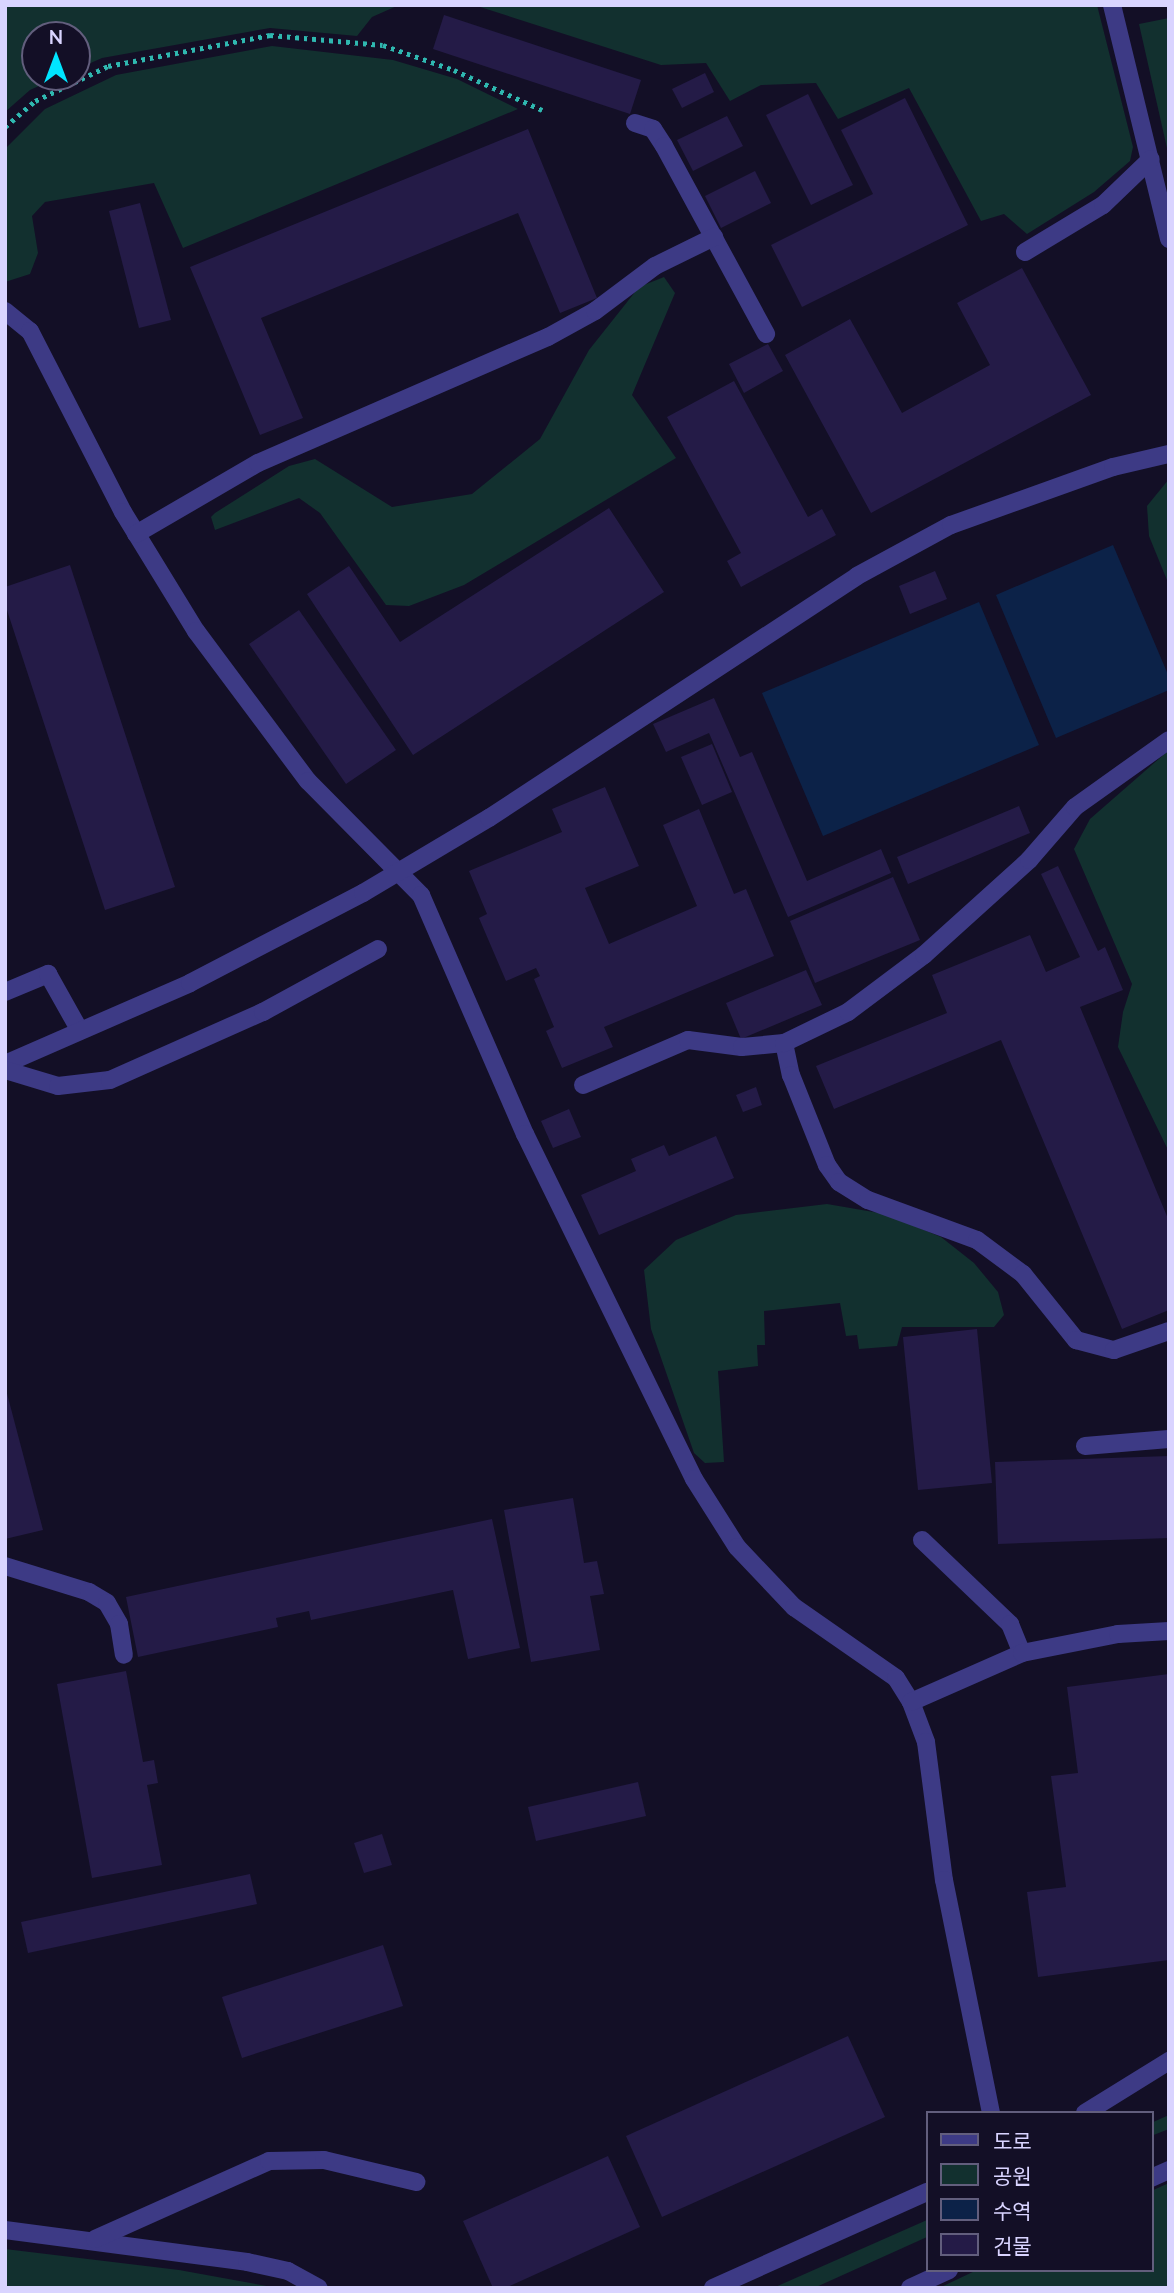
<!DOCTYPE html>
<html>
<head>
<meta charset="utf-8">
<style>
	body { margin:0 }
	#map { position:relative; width:1174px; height:2293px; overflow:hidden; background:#130f26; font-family:Mulish,"Noto Sans KR",sans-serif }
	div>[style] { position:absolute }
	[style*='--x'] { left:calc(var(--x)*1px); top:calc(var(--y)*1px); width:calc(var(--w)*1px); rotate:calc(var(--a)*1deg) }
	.green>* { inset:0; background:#12302f }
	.water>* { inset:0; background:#0c2248 }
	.building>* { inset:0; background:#241b47 }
	.path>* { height:4.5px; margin-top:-2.25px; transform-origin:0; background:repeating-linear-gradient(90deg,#2fb8b0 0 3.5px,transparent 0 8.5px) }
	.minor>* { height:18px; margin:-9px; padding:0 9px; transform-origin:9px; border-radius:9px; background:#3d3a85 }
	span { translate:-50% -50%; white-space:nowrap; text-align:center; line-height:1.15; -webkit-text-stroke:7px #130f26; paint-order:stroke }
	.frame { position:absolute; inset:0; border:7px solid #d9d4ff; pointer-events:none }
	.legend { position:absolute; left:926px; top:2111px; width:228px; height:161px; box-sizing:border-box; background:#130f26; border:2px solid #625e7d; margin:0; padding:9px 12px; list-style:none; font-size:21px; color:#d9d4ff }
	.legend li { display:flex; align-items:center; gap:14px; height:35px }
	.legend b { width:35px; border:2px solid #625e7d }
	.north { position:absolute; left:21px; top:21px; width:70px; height:70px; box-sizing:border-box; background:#130f26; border:2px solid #625e7d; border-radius:50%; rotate:0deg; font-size:19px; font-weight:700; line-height:28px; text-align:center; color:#d9d4ff }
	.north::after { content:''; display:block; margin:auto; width:24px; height:32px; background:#00e5ff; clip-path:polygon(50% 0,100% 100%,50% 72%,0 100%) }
</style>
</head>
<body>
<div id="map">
	<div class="green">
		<i style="clip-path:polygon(5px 5px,399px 5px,372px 17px,357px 36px,270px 28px,102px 58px,77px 69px,77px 35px,35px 35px,35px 77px,59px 77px,30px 90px,5px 112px)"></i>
		<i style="clip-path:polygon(474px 5px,1097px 5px,1133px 147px,1130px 161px,1094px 192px,1027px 234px,1004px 214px,981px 221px,909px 88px,838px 119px,816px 83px,761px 85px,730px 101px,706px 63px,661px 65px)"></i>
		<i style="clip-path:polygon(1169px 18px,1169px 157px,1139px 24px)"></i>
		<i style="clip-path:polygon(272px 46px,393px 60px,457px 79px,518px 109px,183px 248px,154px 183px,45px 202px,32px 216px,38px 253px,30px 274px,5px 282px,5px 149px,45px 109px,116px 75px)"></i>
		<i style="clip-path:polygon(664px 277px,675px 293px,632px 395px,676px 458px,464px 585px,409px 606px,386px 605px,320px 513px,299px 498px,215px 530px,211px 517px,215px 513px,289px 466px,315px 459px,392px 507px,472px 494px,540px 439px,589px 350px,639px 287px)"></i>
		<i style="clip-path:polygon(1169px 479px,1169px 585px,1149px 536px,1147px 506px)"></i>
		<i style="clip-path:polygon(1169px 750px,1169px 1152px,1118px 1047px,1123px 1012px,1132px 984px,1074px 849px,1090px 819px)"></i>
		<i style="clip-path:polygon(827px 1204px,885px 1214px,941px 1237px,974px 1263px,998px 1292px,1004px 1315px,994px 1327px,902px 1327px,897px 1346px,859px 1349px,857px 1335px,846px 1336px,840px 1303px,764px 1311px,765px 1345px,757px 1345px,758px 1366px,718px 1371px,724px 1462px,705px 1463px,694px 1453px,651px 1329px,644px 1270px,676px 1240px,736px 1215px)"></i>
		<i style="clip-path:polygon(1169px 2115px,1169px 2129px,1151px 2136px,1151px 2123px)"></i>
		<i style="clip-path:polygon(1169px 2183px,1169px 2288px,939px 2288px,977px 2270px,1151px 2270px,1151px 2191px)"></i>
		<i style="clip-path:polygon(927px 2220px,927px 2237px,814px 2288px,773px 2288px)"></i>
		<i style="clip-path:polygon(5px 2249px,179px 2270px,278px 2288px,5px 2288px)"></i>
	</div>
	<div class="water">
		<i style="clip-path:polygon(1113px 545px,1169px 677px,1169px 690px,1056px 738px,996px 595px)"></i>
		<i style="clip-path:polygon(979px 602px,1039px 745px,823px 836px,762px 693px)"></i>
	</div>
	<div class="building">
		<i style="clip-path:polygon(444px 15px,641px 80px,630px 114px,433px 49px)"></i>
		<i style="clip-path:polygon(705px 73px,714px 92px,682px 108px,672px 89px)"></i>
		<i style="clip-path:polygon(808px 94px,853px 185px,811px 205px,766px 115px)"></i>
		<i style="clip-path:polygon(905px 98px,968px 225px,802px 307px,771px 245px,873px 194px,841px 130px)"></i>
		<i style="clip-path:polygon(727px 116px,743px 146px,693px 171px,677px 140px)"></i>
		<i style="clip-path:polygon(528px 129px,597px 298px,560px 313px,518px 213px,261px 318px,303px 418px,260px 435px,190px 267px)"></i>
		<i style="clip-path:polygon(755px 171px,771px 203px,721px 228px,705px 196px)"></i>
		<i style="clip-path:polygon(140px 203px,171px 320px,139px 328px,109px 211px)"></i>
		<i style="clip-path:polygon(1022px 268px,1091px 395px,871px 513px,785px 355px,850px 319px,902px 413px,990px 365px,957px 303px)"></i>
		<i style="clip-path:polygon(768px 344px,783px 371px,744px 393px,729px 364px)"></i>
		<i style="clip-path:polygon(734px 381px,808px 517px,822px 509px,836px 535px,741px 587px,727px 561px,741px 553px,667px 417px)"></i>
		<i style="clip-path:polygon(609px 508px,664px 592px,413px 755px,307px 594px,349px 566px,400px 642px)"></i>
		<i style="clip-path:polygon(70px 565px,175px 887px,105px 910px,5px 604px,5px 587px)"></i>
		<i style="clip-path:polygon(935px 571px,947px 599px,910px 614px,899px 586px)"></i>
		<i style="clip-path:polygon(299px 610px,396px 750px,346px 784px,249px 644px)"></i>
		<i style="clip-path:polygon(714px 698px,740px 757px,752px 752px,807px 881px,881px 849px,891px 873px,788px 917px,709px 733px,666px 752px,653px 724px)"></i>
		<i style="clip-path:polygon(712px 744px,732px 792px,702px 805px,681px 757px)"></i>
		<i style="clip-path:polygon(605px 787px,639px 866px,585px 888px,609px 944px,697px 906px,663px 825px,699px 809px,734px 894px,746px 889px,774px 956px,604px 1027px,613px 1047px,562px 1068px,546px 1031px,554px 1027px,534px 979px,540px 976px,536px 968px,506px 981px,479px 918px,487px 914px,469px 871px,562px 832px,552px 809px)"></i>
		<i style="clip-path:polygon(1019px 806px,1030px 833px,908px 884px,897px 857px)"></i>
		<i style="clip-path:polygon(1058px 866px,1098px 951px,1105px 947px,1123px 990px,1080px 1007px,1169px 1221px,1169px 1310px,1122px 1329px,1001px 1040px,834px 1109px,816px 1066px,947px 1013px,932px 975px,1030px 935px,1046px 972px,1080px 957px,1041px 874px)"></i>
		<i style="clip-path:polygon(893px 877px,920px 940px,815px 983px,790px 921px)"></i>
		<i style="clip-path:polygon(806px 970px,822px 1005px,741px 1039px,726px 1003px)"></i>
		<i style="clip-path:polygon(756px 1087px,762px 1105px,743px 1112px,736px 1095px)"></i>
		<i style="clip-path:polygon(569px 1109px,581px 1137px,553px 1148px,541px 1121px)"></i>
		<i style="clip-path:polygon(716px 1136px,734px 1178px,599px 1235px,581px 1195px,636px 1171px,631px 1159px,664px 1145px,669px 1156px)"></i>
		<i style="clip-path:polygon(977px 1329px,992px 1483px,918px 1490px,903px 1337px)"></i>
		<i style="clip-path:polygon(5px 1386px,43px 1530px,5px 1539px)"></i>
		<i style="clip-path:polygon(1169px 1456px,1169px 1538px,998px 1544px,995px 1462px)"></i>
		<i style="clip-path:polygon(573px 1498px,584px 1563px,597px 1561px,604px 1594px,590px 1596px,600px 1650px,531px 1662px,504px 1510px)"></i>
		<i style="clip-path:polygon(492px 1519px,520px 1648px,468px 1659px,453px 1590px,311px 1620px,309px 1611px,276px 1618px,278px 1627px,138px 1657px,126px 1597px)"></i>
		<i style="clip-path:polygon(126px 1671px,143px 1762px,154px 1760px,158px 1783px,147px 1785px,162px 1865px,92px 1878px,57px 1684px)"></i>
		<i style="clip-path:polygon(1169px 1674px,1169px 1960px,1038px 1977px,1027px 1892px,1066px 1887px,1051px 1776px,1078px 1773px,1067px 1687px)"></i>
		<i style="clip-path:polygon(638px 1782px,646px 1816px,536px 1841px,528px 1807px)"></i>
		<i style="clip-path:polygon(382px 1834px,392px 1865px,364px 1873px,354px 1843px)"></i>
		<i style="clip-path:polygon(250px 1874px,257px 1904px,28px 1953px,21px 1922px)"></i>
		<i style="clip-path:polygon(383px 1945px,403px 2006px,242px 2058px,222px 1997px)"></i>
		<i style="clip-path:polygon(848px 2036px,885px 2117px,662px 2217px,626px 2136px)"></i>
		<i style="clip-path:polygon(608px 2156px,640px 2227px,505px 2288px,493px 2288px,463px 2221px)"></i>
	</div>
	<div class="path">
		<i style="--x:5;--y:127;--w:40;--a:-41"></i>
		<i style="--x:35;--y:101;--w:81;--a:-25.6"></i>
		<i style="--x:108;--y:66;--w:165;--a:-10.8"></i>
		<i style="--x:270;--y:35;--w:113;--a:5.1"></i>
		<i style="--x:383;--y:45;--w:75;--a:19.4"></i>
		<i style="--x:454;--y:70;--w:97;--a:24.4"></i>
	</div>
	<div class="minor">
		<i style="--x:1112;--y:5;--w:241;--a:76.3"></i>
		<i style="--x:635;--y:123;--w:19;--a:18"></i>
		<i style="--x:653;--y:129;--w:20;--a:57"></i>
		<i style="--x:664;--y:146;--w:214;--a:61.5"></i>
		<i style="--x:1025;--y:252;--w:91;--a:-31.1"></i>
		<i style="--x:1103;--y:205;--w:66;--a:-43.8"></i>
		<i style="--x:5;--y:311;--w:32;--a:39"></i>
		<i style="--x:30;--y:331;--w:203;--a:62.8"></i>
		<i style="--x:123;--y:512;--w:140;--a:58.5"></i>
		<i style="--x:196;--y:631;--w:187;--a:53.3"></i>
		<i style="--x:308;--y:781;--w:161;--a:45.3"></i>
		<i style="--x:421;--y:895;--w:261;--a:66.5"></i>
		<i style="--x:525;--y:1134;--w:384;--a:63.9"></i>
		<i style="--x:694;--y:1479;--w:80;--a:57.7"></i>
		<i style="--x:737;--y:1547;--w:83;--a:46.5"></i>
		<i style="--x:794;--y:1607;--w:124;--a:34.8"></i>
		<i style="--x:896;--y:1678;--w:28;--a:58"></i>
		<i style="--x:911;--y:1702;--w:43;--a:69.4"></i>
		<i style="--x:926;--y:1742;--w:139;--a:82.6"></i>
		<i style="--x:944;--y:1880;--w:238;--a:78.6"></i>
		<i style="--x:136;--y:534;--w:141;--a:-30.2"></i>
		<i style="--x:258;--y:463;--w:316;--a:-23.5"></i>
		<i style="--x:548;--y:337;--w:54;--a:-29"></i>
		<i style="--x:595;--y:311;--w:75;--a:-36.9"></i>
		<i style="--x:655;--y:266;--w:66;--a:-26.2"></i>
		<i style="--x:5;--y:992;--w:47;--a:-22.7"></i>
		<i style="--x:48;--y:974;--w:65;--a:60.7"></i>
		<i style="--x:784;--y:1043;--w:33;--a:78"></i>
		<i style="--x:791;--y:1075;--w:97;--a:68.2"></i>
		<i style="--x:827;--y:1165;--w:21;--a:55"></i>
		<i style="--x:839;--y:1182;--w:34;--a:32"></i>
		<i style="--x:868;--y:1200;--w:116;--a:20.2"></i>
		<i style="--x:977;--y:1240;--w:57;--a:36.5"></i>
		<i style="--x:1023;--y:1274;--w:85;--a:51.2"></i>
		<i style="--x:1076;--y:1340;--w:39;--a:15"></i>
		<i style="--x:1114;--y:1350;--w:58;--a:-19.1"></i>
		<i style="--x:5;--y:1064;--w:202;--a:-23.6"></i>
		<i style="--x:190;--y:983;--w:195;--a:-27.5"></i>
		<i style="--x:363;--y:893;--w:147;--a:-30.8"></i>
		<i style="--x:489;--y:818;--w:440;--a:-33.3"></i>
		<i style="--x:857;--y:576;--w:107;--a:-28.5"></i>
		<i style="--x:951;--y:525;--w:172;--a:-19.7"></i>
		<i style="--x:1113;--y:467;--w:57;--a:-13.1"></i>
		<i style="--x:5;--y:1070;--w:55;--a:16.8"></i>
		<i style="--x:58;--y:1086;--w:52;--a:-6.6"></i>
		<i style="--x:110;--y:1080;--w:167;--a:-24"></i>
		<i style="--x:263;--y:1012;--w:131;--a:-28.7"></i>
		<i style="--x:583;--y:1085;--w:114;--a:-23.2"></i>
		<i style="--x:688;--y:1040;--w:54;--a:7.4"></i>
		<i style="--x:742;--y:1047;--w:42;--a:-5.4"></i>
		<i style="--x:784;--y:1043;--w:71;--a:-25.8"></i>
		<i style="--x:848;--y:1012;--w:95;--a:-36.9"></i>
		<i style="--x:924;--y:955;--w:142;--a:-42.1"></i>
		<i style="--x:1029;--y:860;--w:70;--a:-49"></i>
		<i style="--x:1075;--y:807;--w:115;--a:-35.5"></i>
		<i style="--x:1085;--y:1446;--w:84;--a:-4.8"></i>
		<i style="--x:922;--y:1540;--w:122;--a:43.7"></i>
		<i style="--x:1010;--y:1624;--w:31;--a:68"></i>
		<i style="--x:5;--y:1566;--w:88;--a:17.2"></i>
		<i style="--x:89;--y:1592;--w:21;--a:31"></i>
		<i style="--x:107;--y:1603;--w:24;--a:60"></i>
		<i style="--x:119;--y:1624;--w:31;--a:81"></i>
		<i style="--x:911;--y:1702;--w:121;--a:-23.8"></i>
		<i style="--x:1022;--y:1653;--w:98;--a:-11.2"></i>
		<i style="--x:1118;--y:1634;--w:51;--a:-3.4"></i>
		<i style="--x:1085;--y:2113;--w:99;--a:-31.8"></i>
		<i style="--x:1151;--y:2178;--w:20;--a:-24"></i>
		<i style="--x:5;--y:2230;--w:244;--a:7.5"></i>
		<i style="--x:247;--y:2262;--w:42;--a:12.4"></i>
		<i style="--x:288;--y:2271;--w:35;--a:29"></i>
		<i style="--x:95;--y:2239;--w:191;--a:-24.1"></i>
		<i style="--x:269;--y:2161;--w:55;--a:-1"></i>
		<i style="--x:324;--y:2160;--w:95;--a:13.4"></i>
		<i style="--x:713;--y:2288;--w:235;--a:-24.2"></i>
		<i style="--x:910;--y:2288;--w:43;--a:-24.8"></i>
	</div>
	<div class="frame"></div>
	<ul class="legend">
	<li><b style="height:9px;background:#3d3a85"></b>도로</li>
	<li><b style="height:19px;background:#12302f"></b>공원</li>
	<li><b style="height:19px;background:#0c2248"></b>수역</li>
	<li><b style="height:19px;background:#241b47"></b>건물</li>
	</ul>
	<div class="north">N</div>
</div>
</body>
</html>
